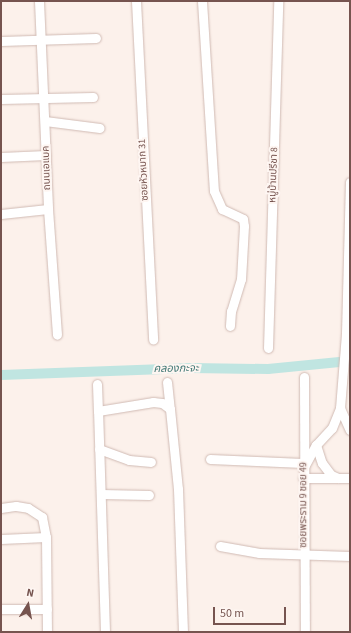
<!DOCTYPE html>
<html>
<head>
<meta charset="utf-8">
<style>
	body { margin:0 }
	#map { position:relative; width:351px; height:633px; overflow:hidden; background:#fcf1eb; font-family:"Source Sans 3","Noto Sans Thai",sans-serif }
	div>[style] { position:absolute }
	[style*='--x'] { left:calc(var(--x)*1px); top:calc(var(--y)*1px); width:calc(var(--w)*1px); rotate:calc(var(--a)*1deg) }
	.canal>* { height:10px; margin:-5px; padding:0 5px; transform-origin:5px; border-radius:5px; background:#c0e5e1 }
	.roads { filter:drop-shadow(0 0 1px #d0bab3) drop-shadow(0 0 1px #d0bab3) }
	.street>* { height:9px; margin:-4.5px; padding:0 4.5px; transform-origin:4.5px; border-radius:4.5px; background:#fff }
	span { translate:-50% -50%; white-space:nowrap; text-align:center; line-height:1.15; -webkit-text-stroke:4px #fef6f2; paint-order:stroke }
	.street-label { font-size:10px; color:#76544f }
	.water-label { font-size:11px; color:#437976; font-style:italic }
	.frame { position:absolute; inset:0; border:2px solid #76544f; pointer-events:none }
	.north { position:absolute; left:8px; top:585px; width:40px; height:40px; -webkit-text-stroke:3px #fef6f2; paint-order:stroke; rotate:11deg; font-size:11px; font-weight:700; line-height:16px; text-align:center; color:#76544f }
	.north::after { content:''; display:block; margin:auto; width:14px; height:18px; background:#76544f; clip-path:polygon(50% 0,100% 100%,50% 72%,0 100%) }
	.scale { position:absolute; left:213px; top:607px; width:73px; height:18px; box-sizing:border-box; border:2px solid #76544f; border-top:0; padding-left:5px; font-size:12px; line-height:14px; white-space:nowrap; color:#76544f; -webkit-text-stroke:3px #fef6f2; paint-order:stroke }
</style>
</head>
<body>
<div id="map">
	<div class="canal">
		<i style="--x:1;--y:375;--w:191;--a:-2.1"></i>
		<i style="--x:192;--y:368;--w:76;--a:0.8"></i>
		<i style="--x:268;--y:369;--w:82;--a:-5.6"></i>
	</div>
	<div class="roads">
		<div class="street">
			<i style="--x:39;--y:1;--w:208;--a:87.5"></i>
			<i style="--x:48;--y:209;--w:126;--a:85.9"></i>
			<i style="--x:136;--y:1;--w:339;--a:87.1"></i>
			<i style="--x:202;--y:1;--w:190;--a:86.4"></i>
			<i style="--x:214;--y:191;--w:20;--a:66"></i>
			<i style="--x:222;--y:209;--w:23;--a:25"></i>
			<i style="--x:243;--y:219;--w:7;--a:82"></i>
			<i style="--x:244;--y:226;--w:53;--a:93.2"></i>
			<i style="--x:241;--y:279;--w:34;--a:107"></i>
			<i style="--x:231;--y:311;--w:15;--a:94"></i>
			<i style="--x:1;--y:41;--w:95;--a:-1.8"></i>
			<i style="--x:1;--y:99;--w:92;--a:-1.2"></i>
			<i style="--x:45;--y:121;--w:55;--a:7.3"></i>
			<i style="--x:1;--y:157;--w:45;--a:-2.5"></i>
			<i style="--x:1;--y:214;--w:47;--a:-6.1"></i>
			<i style="--x:268;--y:348;--w:347;--a:-88.3"></i>
			<i style="--x:304;--y:377;--w:255;--a:89.8"></i>
			<i style="--x:167;--y:382;--w:27;--a:84"></i>
			<i style="--x:97;--y:384;--w:27;--a:88"></i>
			<i style="--x:340;--y:408;--w:24;--a:66"></i>
			<i style="--x:316;--y:445;--w:19;--a:72"></i>
			<i style="--x:322;--y:463;--w:15;--a:53"></i>
			<i style="--x:331;--y:475;--w:8;--a:23"></i>
			<i style="--x:99;--y:449;--w:32;--a:20"></i>
			<i style="--x:129;--y:460;--w:22;--a:5"></i>
			<i style="--x:210;--y:459;--w:93;--a:2.5"></i>
			<i style="--x:303;--y:469;--w:27;--a:-62"></i>
			<i style="--x:316;--y:445;--w:23;--a:-47"></i>
			<i style="--x:332;--y:428;--w:22;--a:-68"></i>
			<i style="--x:340;--y:408;--w:75;--a:-85.4"></i>
			<i style="--x:346;--y:333;--w:151;--a:-88.5"></i>
			<i style="--x:303;--y:478;--w:47;--a:0"></i>
			<i style="--x:101;--y:494;--w:48;--a:1.2"></i>
			<i style="--x:1;--y:508;--w:15;--a:-8"></i>
			<i style="--x:16;--y:506;--w:12;--a:9"></i>
			<i style="--x:28;--y:508;--w:17;--a:33"></i>
			<i style="--x:42;--y:517;--w:20;--a:79"></i>
			<i style="--x:46;--y:537;--w:95;--a:89.4"></i>
			<i style="--x:1;--y:539;--w:45;--a:-2.5"></i>
			<i style="--x:220;--y:546;--w:40;--a:10"></i>
			<i style="--x:259;--y:553;--w:91;--a:1.9"></i>
			<i style="--x:1;--y:609;--w:46;--a:0"></i>
			<i style="--x:105;--y:632;--w:221;--a:-91.8"></i>
			<i style="--x:98;--y:411;--w:56;--a:-9.3"></i>
			<i style="--x:153;--y:402;--w:9;--a:6"></i>
			<i style="--x:162;--y:403;--w:10;--a:37"></i>
			<i style="--x:170;--y:409;--w:80;--a:84.3"></i>
			<i style="--x:178;--y:489;--w:143;--a:88"></i>
		</div>
	</div>
	<div class="street-label">
		<span style="left:47px;top:168px;rotate:-92deg">ถนนเอแบค</span>
		<span style="left:144px;top:170px;rotate:-93deg">ซอยหัวหมาก 31</span>
		<span style="left:274px;top:175px;rotate:-88deg">หมู่บ้านปรีชา 8</span>
		<span style="left:304px;top:505px;rotate:-90deg">ซอยพระราม 9 ซอย 49</span>
	</div>
	<div class="water-label">
		<span style="left:176px;top:369px;rotate:-1deg">คลองกะจะ</span>
	</div>
	<div class="frame"></div>
	<div class="north">N</div>
	<div class="scale">50 m</div>
</div>
</body>
</html>
